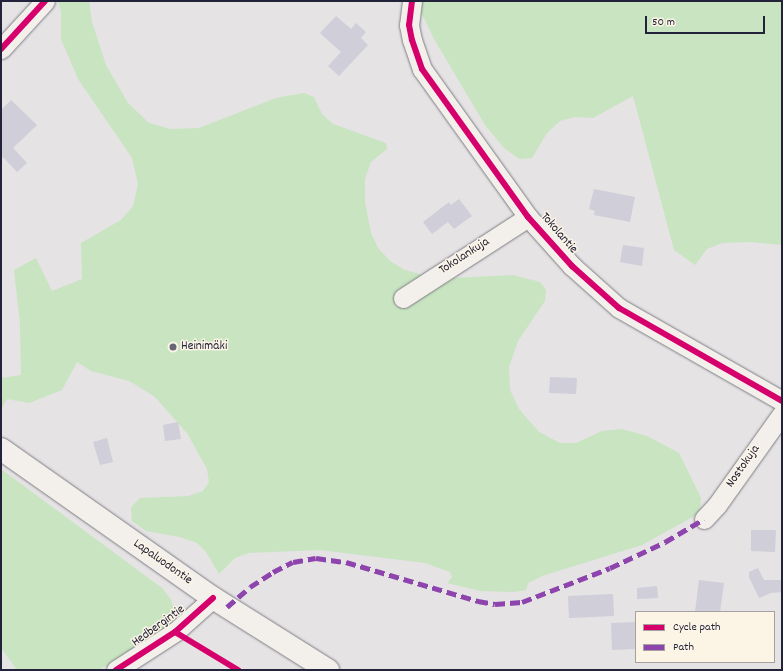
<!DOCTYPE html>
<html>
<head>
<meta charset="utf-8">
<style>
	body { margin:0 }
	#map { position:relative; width:783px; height:671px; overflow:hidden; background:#e5e3e4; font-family:Dekko,sans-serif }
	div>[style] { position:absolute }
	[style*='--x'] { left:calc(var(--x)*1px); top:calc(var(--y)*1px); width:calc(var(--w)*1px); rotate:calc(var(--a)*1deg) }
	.green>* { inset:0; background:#c8e4c1 }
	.building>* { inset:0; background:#cfced9 }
	.roads { filter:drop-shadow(0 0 1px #7e7d83) drop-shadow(0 0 1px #7e7d83) }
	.minor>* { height:19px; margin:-9.5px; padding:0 9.5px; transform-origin:9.5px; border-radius:9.5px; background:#f3f0eb }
	.secondary>* { height:22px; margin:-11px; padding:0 11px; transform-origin:11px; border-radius:11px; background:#f3f0eb }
	.quiet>* { height:5px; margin-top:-2.5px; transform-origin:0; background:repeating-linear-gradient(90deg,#8e44ad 0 10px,transparent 0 15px) }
	.cycleway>* { height:6px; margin:-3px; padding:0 3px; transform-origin:3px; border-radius:3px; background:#d6006c }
	.dots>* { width:11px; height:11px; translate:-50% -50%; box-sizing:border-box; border:2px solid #fcf5e5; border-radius:50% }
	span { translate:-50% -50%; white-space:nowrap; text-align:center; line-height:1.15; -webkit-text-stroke:3px #fcf5e5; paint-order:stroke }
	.street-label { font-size:13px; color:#22223b }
	.poi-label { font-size:13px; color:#22223b }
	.left { translate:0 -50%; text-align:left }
	.frame { position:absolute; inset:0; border:2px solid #22223b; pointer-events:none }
	.legend { position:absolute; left:635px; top:611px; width:140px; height:52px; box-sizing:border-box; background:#fcf5e5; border:1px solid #a5a1a1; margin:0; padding:5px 7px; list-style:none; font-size:12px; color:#22223b }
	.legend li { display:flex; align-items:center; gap:8px; height:20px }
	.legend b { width:20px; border:1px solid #a5a1a1 }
	.scale { position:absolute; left:645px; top:16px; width:120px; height:18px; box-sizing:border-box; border:2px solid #22223b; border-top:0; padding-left:5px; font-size:12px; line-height:14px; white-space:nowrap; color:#22223b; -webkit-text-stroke:3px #fcf5e5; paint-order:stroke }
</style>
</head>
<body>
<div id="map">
	<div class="green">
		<i style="clip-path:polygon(58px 1px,89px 1px,92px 22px,106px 65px,128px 103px,149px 123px,170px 129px,199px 128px,276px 98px,304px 93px,314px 97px,322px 114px,333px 124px,386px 143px,387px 149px,371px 162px,365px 179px,365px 202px,371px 233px,378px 248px,390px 261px,405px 270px,426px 276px,395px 296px,395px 306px,403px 307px,449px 278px,513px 275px,540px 282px,546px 290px,545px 301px,518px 341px,509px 367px,510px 390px,519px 409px,539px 432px,560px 443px,576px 443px,602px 431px,622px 429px,647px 436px,679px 453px,701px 498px,700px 513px,642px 545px,542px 576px,528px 583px,526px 590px,514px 592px,481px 591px,447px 583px,452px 577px,450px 572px,425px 563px,320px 550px,249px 553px,235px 558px,219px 574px,206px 552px,197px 543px,180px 537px,146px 531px,132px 521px,131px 507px,140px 498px,188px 496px,203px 491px,209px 482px,207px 469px,187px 433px,154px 396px,129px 381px,91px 371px,77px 362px,62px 390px,29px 403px,7px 399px,1px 410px,1px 378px,21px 375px,20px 324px,14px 270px,36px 258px,52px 291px,82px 279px,81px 243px,121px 220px,133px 206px,138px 184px,132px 158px,78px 79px,61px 39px,61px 12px)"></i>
		<i style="clip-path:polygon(420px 1px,782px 1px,782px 245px,750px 242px,722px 243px,707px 249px,695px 265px,674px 250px,633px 96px,593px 118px,575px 117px,560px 121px,547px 133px,532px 158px,519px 159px,504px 148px,485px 125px,434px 39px,419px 8px)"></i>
		<i style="clip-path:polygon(1px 469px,162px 588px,170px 598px,177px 617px,150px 645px,98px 670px,17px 670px,1px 648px)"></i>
	</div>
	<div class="building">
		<i style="clip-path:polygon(336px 16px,351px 29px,356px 23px,366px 32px,361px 38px,368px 45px,339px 76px,328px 66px,341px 52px,320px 33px)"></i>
		<i style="clip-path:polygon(11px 100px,37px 125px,13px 148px,27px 163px,17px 172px,3px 157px,1px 159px,1px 110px)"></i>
		<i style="clip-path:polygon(594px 189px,635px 197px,630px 222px,594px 215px,595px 211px,589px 209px)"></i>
		<i style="clip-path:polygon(459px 199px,472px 216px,454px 229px,448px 222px,432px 234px,423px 222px,449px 202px,451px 205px)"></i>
		<i style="clip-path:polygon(623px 245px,644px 248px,642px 266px,620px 262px)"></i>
		<i style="clip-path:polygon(550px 377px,577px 378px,576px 394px,549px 393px)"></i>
		<i style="clip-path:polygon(178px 422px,181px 439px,165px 441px,163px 425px)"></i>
		<i style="clip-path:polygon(107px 438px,113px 462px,100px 465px,93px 442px)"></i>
		<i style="clip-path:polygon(751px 530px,776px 530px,775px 552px,751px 551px)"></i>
		<i style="clip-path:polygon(758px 568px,764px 580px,782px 580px,782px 592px,771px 593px,759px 598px,749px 577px,749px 572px)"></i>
		<i style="clip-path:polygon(699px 580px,724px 583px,720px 612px,695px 612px)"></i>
		<i style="clip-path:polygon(657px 586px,658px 598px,637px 599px,637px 588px)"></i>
		<i style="clip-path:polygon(613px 594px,614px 616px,569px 618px,568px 596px)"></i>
		<i style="clip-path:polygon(636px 622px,636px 649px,612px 650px,611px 623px)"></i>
	</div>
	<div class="roads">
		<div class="minor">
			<i style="--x:412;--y:1;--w:24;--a:97"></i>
			<i style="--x:409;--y:25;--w:15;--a:79"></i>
			<i style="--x:412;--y:40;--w:31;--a:71"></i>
			<i style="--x:422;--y:69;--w:182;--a:54.4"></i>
			<i style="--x:528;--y:217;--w:66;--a:48.1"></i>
			<i style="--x:572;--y:266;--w:63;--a:41.8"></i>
			<i style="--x:619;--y:308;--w:188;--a:29.7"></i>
			<i style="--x:1;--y:49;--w:65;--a:-47.5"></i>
			<i style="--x:403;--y:298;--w:149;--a:-32.9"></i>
			<i style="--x:704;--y:519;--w:19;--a:-47"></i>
			<i style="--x:717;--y:505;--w:112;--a:-54.5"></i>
			<i style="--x:116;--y:670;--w:70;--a:-32.8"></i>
			<i style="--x:175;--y:632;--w:51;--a:-41.8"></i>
		</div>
		<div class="secondary">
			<i style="--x:1;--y:449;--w:259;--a:35.1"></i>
			<i style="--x:213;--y:598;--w:136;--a:32.1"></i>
		</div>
	</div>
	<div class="quiet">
		<i style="--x:227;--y:607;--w:30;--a:-41"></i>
		<i style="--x:250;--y:587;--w:27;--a:-33"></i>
		<i style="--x:273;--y:572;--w:22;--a:-27"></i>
		<i style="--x:293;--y:562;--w:23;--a:-10"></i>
		<i style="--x:316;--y:558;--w:30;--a:8"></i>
		<i style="--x:346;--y:562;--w:138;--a:16.5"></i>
		<i style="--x:478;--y:601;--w:17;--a:10"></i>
		<i style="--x:495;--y:604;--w:27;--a:-4"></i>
		<i style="--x:522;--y:602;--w:94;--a:-21.1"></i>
		<i style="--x:610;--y:568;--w:61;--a:-25.3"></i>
		<i style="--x:665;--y:542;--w:45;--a:-30.5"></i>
	</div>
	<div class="cycleway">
		<i style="--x:412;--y:1;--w:24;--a:97"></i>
		<i style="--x:409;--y:25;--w:15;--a:79"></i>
		<i style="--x:412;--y:40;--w:31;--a:71"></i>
		<i style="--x:422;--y:69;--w:182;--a:54.4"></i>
		<i style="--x:528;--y:217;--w:66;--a:48.1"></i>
		<i style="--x:572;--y:266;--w:63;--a:41.8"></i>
		<i style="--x:619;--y:308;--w:188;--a:29.7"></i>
		<i style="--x:1;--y:49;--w:65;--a:-47.5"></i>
		<i style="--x:175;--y:632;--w:74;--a:31.1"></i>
		<i style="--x:116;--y:670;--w:70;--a:-32.8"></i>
		<i style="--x:175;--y:632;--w:51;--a:-41.8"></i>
	</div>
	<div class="dots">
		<i style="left:173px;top:347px;background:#666676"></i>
	</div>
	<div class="street-label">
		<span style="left:558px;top:234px;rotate:49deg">Tokolantie</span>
		<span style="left:465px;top:257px;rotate:-33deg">Tokolankuja</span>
		<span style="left:744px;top:467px;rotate:-55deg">Nostokuja</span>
		<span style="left:162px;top:563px;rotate:35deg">Lapaluodontie</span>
		<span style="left:159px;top:627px;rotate:-36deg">Hedbergintie</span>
	</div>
	<div class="poi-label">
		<span class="left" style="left:181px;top:347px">Heinimäki</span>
	</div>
	<div class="frame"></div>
	<ul class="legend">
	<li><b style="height:5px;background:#d6006c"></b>Cycle path</li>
	<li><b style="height:5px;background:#8e44ad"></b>Path</li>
	</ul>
	<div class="scale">50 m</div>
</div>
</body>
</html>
